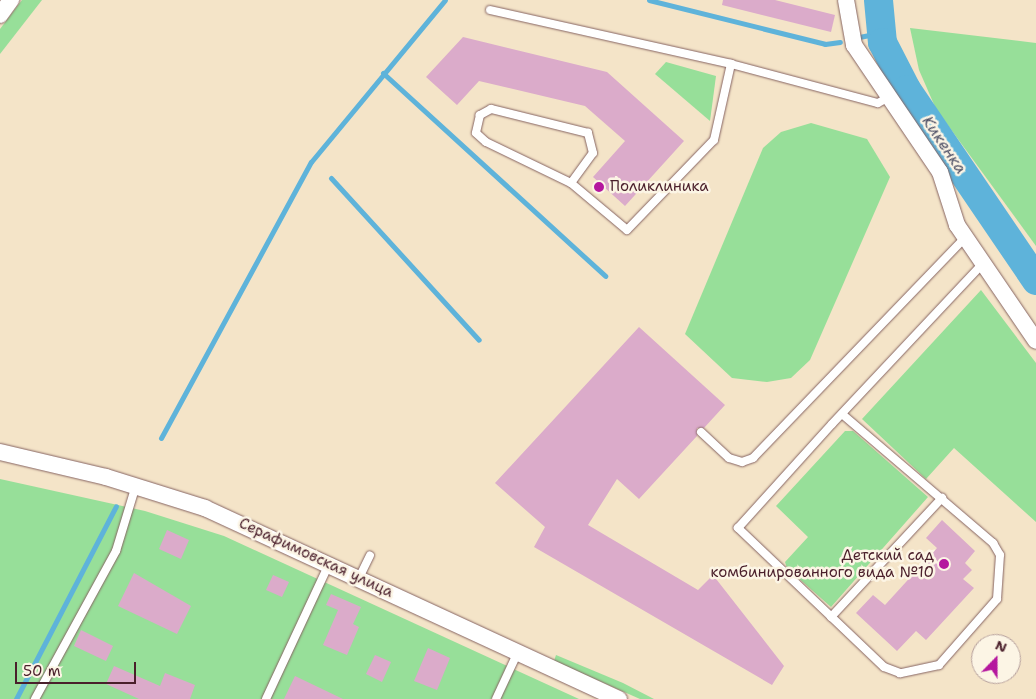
<!DOCTYPE html>
<html>
<head>
<meta charset="utf-8">
<style>
	body { margin:0 }
	#map { position:relative; width:1036px; height:699px; overflow:hidden; background:#f4e4c8; font-family:"Shantell Sans",sans-serif }
	div>[style] { position:absolute }
	[style*='--x'] { left:calc(var(--x)*1px); top:calc(var(--y)*1px); width:calc(var(--w)*1px); rotate:calc(var(--a)*1deg) }
	.green>* { inset:0; background:#97df99 }
	.stream>* { height:5px; margin:-2.5px; padding:0 2.5px; transform-origin:2.5px; border-radius:2.5px; background:#5eb3da }
	.river>* { height:29px; margin:-14.5px; padding:0 14.5px; transform-origin:14.5px; border-radius:14.5px; background:#5eb3da }
	.building>* { inset:0; background:#dbabca }
	.roads { filter:drop-shadow(0 0 1px #866462) drop-shadow(0 0 1px #866462) }
	.lane>* { height:8px; margin:-4px; padding:0 4px; transform-origin:4px; border-radius:4px; background:#fff }
	.street>* { height:16px; margin:-8px; padding:0 8px; transform-origin:8px; border-radius:8px; background:#fff }
	.dots>* { width:14px; height:14px; translate:-50% -50%; box-sizing:border-box; border:2px solid #fcf5e5; border-radius:50% }
	span { translate:-50% -50%; white-space:nowrap; text-align:center; line-height:1.15; -webkit-text-stroke:5px #fcf5e5; paint-order:stroke }
	.poi-label { font-size:15px; color:#4a1f2b }
	.left { translate:0 -50%; text-align:left }
	.right { translate:-100% -50%; text-align:right }
	.street-label { font-size:15px; color:#4a1f2b }
	.water-label { font-size:16px; color:#515368; font-style:italic }
	.north { position:absolute; left:971px; top:634px; width:50px; height:50px; box-sizing:border-box; background:#fcf5e5; border:1px solid #b59f9b; border-radius:50%; rotate:22deg; font-size:14px; font-weight:700; line-height:20px; text-align:center; color:#4a1f2b }
	.north::after { content:''; display:block; margin:auto; width:18px; height:22px; background:#b5179e; clip-path:polygon(50% 0,100% 100%,50% 72%,0 100%) }
	.scale { position:absolute; left:15px; top:662px; width:121px; height:22px; box-sizing:border-box; border:2px solid #4a1f2b; border-top:0; padding-left:6px; font-size:15px; line-height:18px; white-space:nowrap; color:#4a1f2b; -webkit-text-stroke:4px #fcf5e5; paint-order:stroke }
</style>
</head>
<body>
<div id="map">
	<div class="green">
		<i style="clip-path:polygon(22px 0,42px 0,0 54px,0 29px)"></i>
		<i style="clip-path:polygon(910px 28px,1036px 43px,1036px 246px,936px 109px,919px 70px)"></i>
		<i style="clip-path:polygon(666px 62px,716px 76px,710px 121px,655px 74px)"></i>
		<i style="clip-path:polygon(811px 123px,867px 139px,890px 177px,810px 360px,791px 378px,767px 382px,732px 378px,685px 334px,763px 148px,781px 132px)"></i>
		<i style="clip-path:polygon(981px 290px,1036px 363px,1036px 522px,954px 448px,926px 479px,862px 419px)"></i>
		<i style="clip-path:polygon(845px 431px,853px 431px,928px 497px,831px 607px,787px 568px,785px 562px,808px 537px,776px 506px)"></i>
		<i style="clip-path:polygon(0 479px,145px 511px,224px 536px,579px 699px,0 699px)"></i>
		<i style="clip-path:polygon(556px 655px,623px 683px,654px 699px,640px 699px,554px 661px)"></i>
	</div>
	<div class="stream">
		<i style="--x:649;--y:0;--w:181;--a:14"></i>
		<i style="--x:825;--y:44;--w:15;--a:-8"></i>
		<i style="--x:854;--y:38;--w:26;--a:-11"></i>
		<i style="--x:383;--y:73;--w:301;--a:42.4"></i>
		<i style="--x:331;--y:178;--w:219;--a:47.6"></i>
		<i style="--x:161;--y:438;--w:314;--a:-61.5"></i>
		<i style="--x:311;--y:162;--w:210;--a:-50.4"></i>
		<i style="--x:16;--y:699;--w:217;--a:-62.6"></i>
	</div>
	<div class="river">
		<i style="--x:878;--y:0;--w:42;--a:84.6"></i>
		<i style="--x:882;--y:42;--w:53;--a:62.9"></i>
		<i style="--x:906;--y:89;--w:231;--a:55.8"></i>
	</div>
	<div class="building">
		<i style="clip-path:polygon(723px 0,775px 0,835px 15px,831px 32px,722px 5px)"></i>
		<i style="clip-path:polygon(463px 37px,607px 72px,684px 141px,625px 206px,593px 177px,625px 141px,585px 106px,479px 81px,457px 105px,426px 77px)"></i>
		<i style="clip-path:polygon(639px 327px,725px 405px,704px 428px,697px 428px,697px 436px,639px 499px,617px 479px,588px 525px,698px 590px,713px 575px,784px 666px,772px 685px,534px 547px,545px 527px,495px 483px)"></i>
		<i style="clip-path:polygon(942px 520px,975px 551px,965px 563px,972px 570px,963px 579px,974px 588px,926px 640px,916px 631px,897px 651px,856px 613px,873px 595px,885px 605px,937px 548px,926px 538px)"></i>
		<i style="clip-path:polygon(167px 530px,189px 540px,181px 559px,159px 549px)"></i>
		<i style="clip-path:polygon(134px 573px,191px 606px,177px 634px,118px 606px)"></i>
		<i style="clip-path:polygon(273px 575px,289px 582px,282px 597px,266px 590px)"></i>
		<i style="clip-path:polygon(331px 594px,361px 607px,353px 624px,359px 627px,347px 655px,323px 645px,338px 610px,326px 605px)"></i>
		<i style="clip-path:polygon(81px 630px,113px 646px,106px 661px,74px 646px)"></i>
		<i style="clip-path:polygon(428px 648px,450px 658px,437px 690px,414px 681px)"></i>
		<i style="clip-path:polygon(375px 655px,391px 662px,382px 682px,366px 674px)"></i>
		<i style="clip-path:polygon(114px 666px,160px 686px,165px 673px,195px 685px,190px 699px,139px 699px,106px 684px)"></i>
		<i style="clip-path:polygon(295px 676px,343px 699px,284px 699px)"></i>
	</div>
	<div class="roads">
		<div class="lane">
			<i style="--x:490;--y:10;--w:247;--a:12.6"></i>
			<i style="--x:731;--y:64;--w:152;--a:14.9"></i>
			<i style="--x:878;--y:103;--w:10;--a:-29"></i>
			<i style="--x:571;--y:183;--w:37;--a:-54"></i>
			<i style="--x:593;--y:153;--w:21;--a:-104"></i>
			<i style="--x:588;--y:133;--w:100;--a:-166.1"></i>
			<i style="--x:491;--y:109;--w:13;--a:151"></i>
			<i style="--x:480;--y:115;--w:18;--a:103"></i>
			<i style="--x:476;--y:133;--w:13;--a:42"></i>
			<i style="--x:486;--y:142;--w:94;--a:25.8"></i>
			<i style="--x:571;--y:183;--w:73;--a:40"></i>
			<i style="--x:627;--y:230;--w:125;--a:-46"></i>
			<i style="--x:714;--y:140;--w:78;--a:-77.4"></i>
			<i style="--x:842;--y:414;--w:199;--a:40.5"></i>
			<i style="--x:993;--y:543;--w:14;--a:60"></i>
			<i style="--x:1000;--y:555;--w:44;--a:93.9"></i>
			<i style="--x:997;--y:599;--w:88;--a:131.3"></i>
			<i style="--x:939;--y:665;--w:40;--a:168"></i>
			<i style="--x:900;--y:673;--w:17;--a:-159"></i>
			<i style="--x:884;--y:667;--w:202;--a:-136.4"></i>
			<i style="--x:738;--y:528;--w:140;--a:-47.9"></i>
			<i style="--x:832;--y:424;--w:221;--a:-46.8"></i>
			<i style="--x:701;--y:432;--w:38;--a:43"></i>
			<i style="--x:729;--y:458;--w:14;--a:17"></i>
			<i style="--x:742;--y:462;--w:12;--a:-20"></i>
			<i style="--x:753;--y:458;--w:307;--a:-46.1"></i>
			<i style="--x:359;--y:578;--w:25;--a:-64"></i>
			<i style="--x:831;--y:617;--w:163;--a:-47"></i>
			<i style="--x:35;--y:699;--w:169;--a:-61.3"></i>
			<i style="--x:116;--y:551;--w:69;--a:-73.1"></i>
			<i style="--x:266;--y:699;--w:149;--a:-65"></i>
			<i style="--x:496;--y:699;--w:50;--a:-65"></i>
		</div>
		<div class="street">
			<i style="--x:846;--y:0;--w:46;--a:79.9"></i>
			<i style="--x:854;--y:45;--w:153;--a:55.9"></i>
			<i style="--x:940;--y:172;--w:56;--a:72.2"></i>
			<i style="--x:957;--y:225;--w:140;--a:55.7"></i>
			<i style="--x:0;--y:15;--w:19;--a:-54"></i>
			<i style="--x:0;--y:452;--w:109;--a:13.3"></i>
			<i style="--x:106;--y:477;--w:104;--a:17.4"></i>
			<i style="--x:205;--y:508;--w:456;--a:24.8"></i>
		</div>
	</div>
	<div class="dots">
		<i style="left:599px;top:187px;background:#b5179e"></i>
		<i style="left:944px;top:564px;background:#b5179e"></i>
	</div>
	<div class="poi-label">
		<span class="left" style="left:610px;top:187px">Поликлиника</span>
		<span class="right" style="left:934px;top:564px">Детский сад<br>комбинированного вида №10</span>
	</div>
	<div class="street-label">
		<span style="left:316px;top:558px;rotate:25deg">Серафимовская улица</span>
	</div>
	<div class="water-label">
		<span style="left:944px;top:145px;rotate:56deg">Кикенка</span>
	</div>
	<div class="north">N</div>
	<div class="scale">50 m</div>
</div>
</body>
</html>
